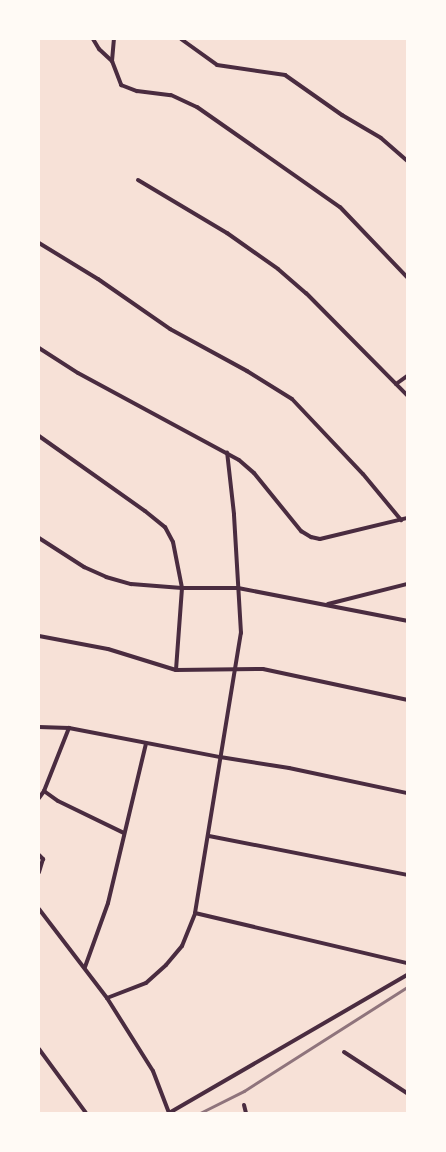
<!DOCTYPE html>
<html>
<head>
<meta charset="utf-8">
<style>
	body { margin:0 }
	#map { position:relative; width:446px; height:1152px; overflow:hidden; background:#f7e1d7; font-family:Lora,serif }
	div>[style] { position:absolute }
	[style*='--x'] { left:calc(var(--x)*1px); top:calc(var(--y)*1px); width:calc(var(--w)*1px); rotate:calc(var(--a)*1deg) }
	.minor>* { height:4px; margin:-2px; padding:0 2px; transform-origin:2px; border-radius:2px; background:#4a2c40 }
	.rail>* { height:2.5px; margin:-1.25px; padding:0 1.25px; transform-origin:1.25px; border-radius:1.25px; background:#8f747c }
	span { translate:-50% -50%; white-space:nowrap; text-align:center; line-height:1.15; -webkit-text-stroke:4.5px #fffaf5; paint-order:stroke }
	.frame { position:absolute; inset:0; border:40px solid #fffaf5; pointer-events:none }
</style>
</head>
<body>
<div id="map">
	<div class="minor">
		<i style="--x:93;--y:39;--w:12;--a:59"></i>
		<i style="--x:99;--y:49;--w:18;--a:43"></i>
		<i style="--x:112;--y:61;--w:26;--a:69"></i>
		<i style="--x:121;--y:85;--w:17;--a:21"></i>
		<i style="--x:137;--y:91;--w:34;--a:7"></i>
		<i style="--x:171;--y:95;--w:29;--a:25"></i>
		<i style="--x:197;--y:107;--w:174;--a:35"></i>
		<i style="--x:340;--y:207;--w:97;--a:46.3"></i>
		<i style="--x:181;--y:39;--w:44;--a:35.8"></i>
		<i style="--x:217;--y:65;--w:69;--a:8.4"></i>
		<i style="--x:285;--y:75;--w:70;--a:35.1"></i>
		<i style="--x:342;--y:115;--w:45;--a:30.5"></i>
		<i style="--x:381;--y:138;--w:35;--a:41"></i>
		<i style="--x:112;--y:61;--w:22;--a:-85"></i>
		<i style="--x:138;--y:180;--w:104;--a:30.8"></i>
		<i style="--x:227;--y:233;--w:62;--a:35.2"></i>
		<i style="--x:278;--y:269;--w:37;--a:41"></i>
		<i style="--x:306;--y:293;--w:144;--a:45.3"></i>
		<i style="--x:39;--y:243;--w:69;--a:31.4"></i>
		<i style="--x:98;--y:279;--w:88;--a:34.8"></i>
		<i style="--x:170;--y:329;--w:88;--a:28.6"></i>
		<i style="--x:247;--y:371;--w:53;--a:31.9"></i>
		<i style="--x:292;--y:399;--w:103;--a:46.6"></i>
		<i style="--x:363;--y:474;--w:60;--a:50.4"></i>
		<i style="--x:39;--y:348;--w:46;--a:32.7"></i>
		<i style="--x:78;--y:373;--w:183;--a:28.4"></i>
		<i style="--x:239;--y:460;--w:20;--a:41"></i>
		<i style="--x:254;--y:473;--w:75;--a:51"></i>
		<i style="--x:301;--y:531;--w:12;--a:31"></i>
		<i style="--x:311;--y:537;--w:9;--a:13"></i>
		<i style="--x:320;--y:539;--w:89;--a:-13.6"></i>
		<i style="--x:396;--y:384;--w:14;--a:-36"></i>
		<i style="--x:39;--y:436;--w:130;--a:35.3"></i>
		<i style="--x:145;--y:511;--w:26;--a:39"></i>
		<i style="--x:165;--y:527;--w:17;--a:62"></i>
		<i style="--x:173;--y:542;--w:47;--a:78.9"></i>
		<i style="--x:182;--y:588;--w:82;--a:94.2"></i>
		<i style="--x:39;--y:538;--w:54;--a:32.8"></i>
		<i style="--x:84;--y:567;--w:24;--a:24"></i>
		<i style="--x:106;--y:577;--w:26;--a:16"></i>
		<i style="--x:131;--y:584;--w:51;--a:4.5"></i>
		<i style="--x:182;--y:588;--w:56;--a:0"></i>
		<i style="--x:238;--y:588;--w:172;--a:11"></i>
		<i style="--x:328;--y:604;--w:81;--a:-14.2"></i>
		<i style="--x:39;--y:636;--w:70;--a:10.7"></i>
		<i style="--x:108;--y:649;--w:71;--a:17.2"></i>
		<i style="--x:176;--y:670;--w:87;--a:-0.7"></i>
		<i style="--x:263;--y:669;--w:147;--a:12.1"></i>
		<i style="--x:39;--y:727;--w:30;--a:2"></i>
		<i style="--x:69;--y:728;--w:154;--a:10.9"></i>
		<i style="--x:220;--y:757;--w:70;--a:9.1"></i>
		<i style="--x:289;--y:768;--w:121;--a:12"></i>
		<i style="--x:44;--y:791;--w:17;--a:36"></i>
		<i style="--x:58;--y:801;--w:73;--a:25.9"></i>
		<i style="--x:39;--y:798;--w:9;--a:-54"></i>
		<i style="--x:44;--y:791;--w:68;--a:-68.4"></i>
		<i style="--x:209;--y:836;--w:202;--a:11.1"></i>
		<i style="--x:39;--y:855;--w:6;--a:45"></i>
		<i style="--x:43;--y:859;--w:14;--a:107"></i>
		<i style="--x:39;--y:909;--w:112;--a:52.6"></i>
		<i style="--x:107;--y:998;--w:86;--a:57.8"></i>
		<i style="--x:153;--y:1071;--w:45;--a:69.1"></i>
		<i style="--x:195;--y:913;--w:218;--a:13.3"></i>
		<i style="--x:85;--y:967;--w:68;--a:-70.2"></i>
		<i style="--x:108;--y:903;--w:164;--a:-76.6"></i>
		<i style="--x:107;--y:998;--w:42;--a:-21"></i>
		<i style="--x:146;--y:983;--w:27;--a:-42"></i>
		<i style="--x:166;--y:965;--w:25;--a:-50"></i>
		<i style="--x:182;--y:946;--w:35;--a:-68"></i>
		<i style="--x:195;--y:913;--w:284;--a:-80.7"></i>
		<i style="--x:241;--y:633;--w:119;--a:-93.4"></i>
		<i style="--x:234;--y:514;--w:62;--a:-96.4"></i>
		<i style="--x:39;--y:1049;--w:79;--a:53.7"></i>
		<i style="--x:344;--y:1052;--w:75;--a:33.1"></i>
		<i style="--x:244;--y:1105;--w:8;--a:76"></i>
		<i style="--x:169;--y:1113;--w:275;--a:-30.1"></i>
	</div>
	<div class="rail">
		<i style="--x:200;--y:1113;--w:49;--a:-26.6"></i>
		<i style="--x:244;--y:1091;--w:193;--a:-32.5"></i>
	</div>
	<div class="frame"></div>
</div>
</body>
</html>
